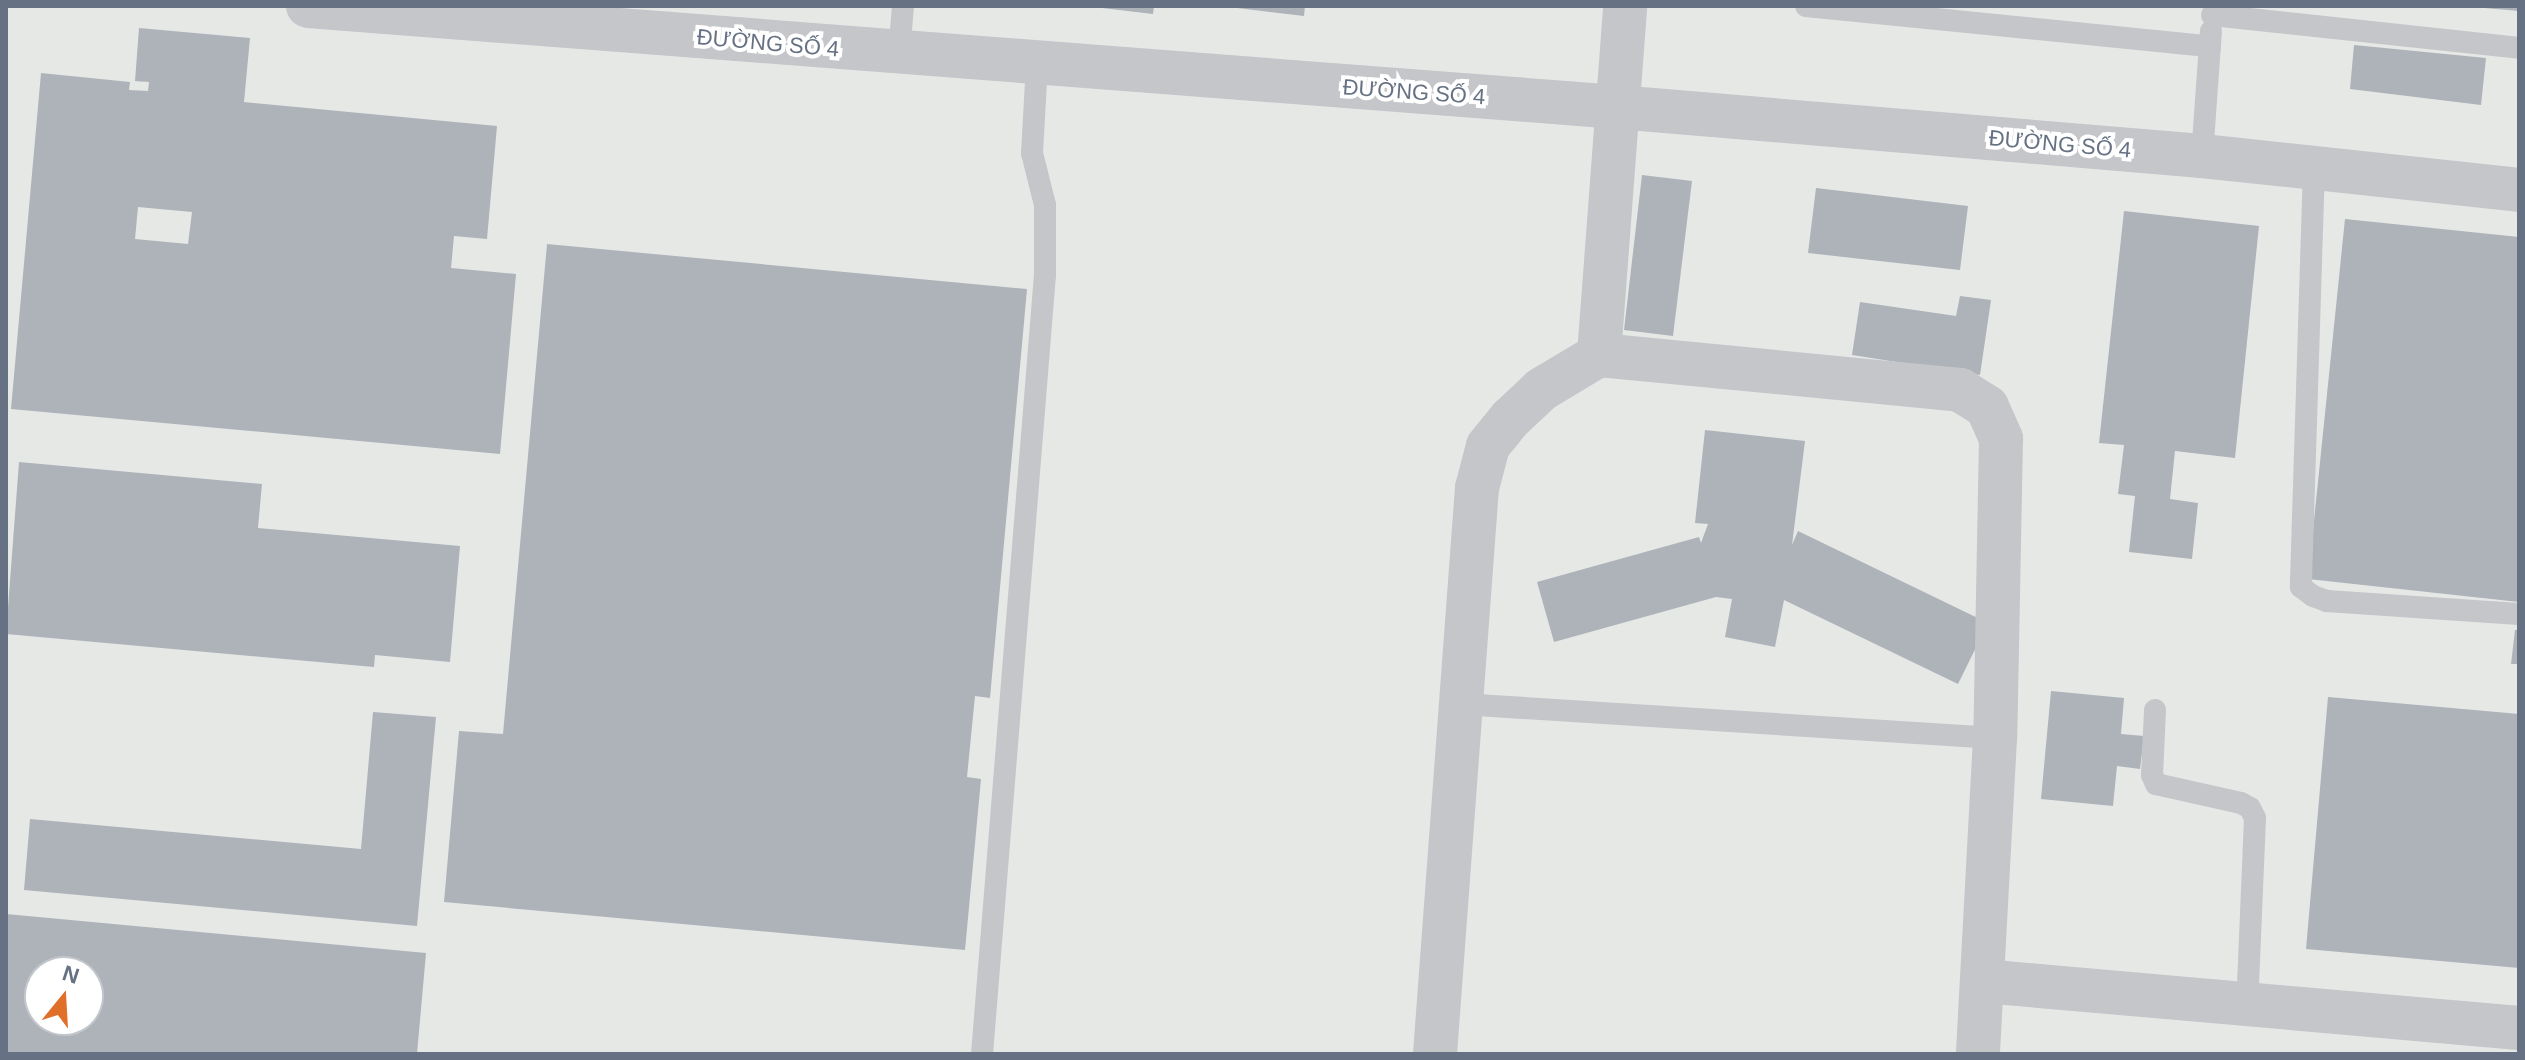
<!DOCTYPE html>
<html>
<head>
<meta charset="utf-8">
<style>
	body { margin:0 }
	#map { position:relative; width:2525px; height:1060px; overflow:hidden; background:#f6f6f3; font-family:Helvetica,sans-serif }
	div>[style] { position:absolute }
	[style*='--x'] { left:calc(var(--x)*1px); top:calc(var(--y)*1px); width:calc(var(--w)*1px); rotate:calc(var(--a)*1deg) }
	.built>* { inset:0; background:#e6e8e6 }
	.building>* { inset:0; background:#adb3b9 }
	.service>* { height:22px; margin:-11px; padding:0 11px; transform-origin:11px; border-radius:11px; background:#c4c6ca }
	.minor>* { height:44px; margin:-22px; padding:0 22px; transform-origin:22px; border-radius:22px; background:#c4c6ca }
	span { translate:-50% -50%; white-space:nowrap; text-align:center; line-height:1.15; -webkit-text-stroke:8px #fff; paint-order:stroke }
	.street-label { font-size:22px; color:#667283 }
	.frame { position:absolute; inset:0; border:8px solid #667283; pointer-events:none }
	.north { position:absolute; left:24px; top:956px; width:80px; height:80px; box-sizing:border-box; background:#fff; border:2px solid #c2c7cd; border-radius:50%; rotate:18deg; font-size:22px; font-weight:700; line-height:32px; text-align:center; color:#667283 }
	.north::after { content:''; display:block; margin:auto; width:28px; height:36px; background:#e06f29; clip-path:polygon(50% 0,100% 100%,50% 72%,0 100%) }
</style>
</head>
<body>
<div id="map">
	<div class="built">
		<i style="clip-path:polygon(evenodd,6px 6px,2519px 6px,2519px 1054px,6px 1054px,6px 6px,40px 972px,88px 972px,88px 1020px,40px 1020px,40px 972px)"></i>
	</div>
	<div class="building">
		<i style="clip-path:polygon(1085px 6px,1154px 6px,1153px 14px)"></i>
		<i style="clip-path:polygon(1221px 6px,1305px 6px,1304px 16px)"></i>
		<i style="clip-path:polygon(2484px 6px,2519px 6px,2519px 11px,2484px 8px)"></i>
		<i style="clip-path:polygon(evenodd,139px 28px,250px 38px,244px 102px,497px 126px,487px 239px,454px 236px,451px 268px,516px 274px,500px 454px,11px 409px,41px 73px,130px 82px,129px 90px,148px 91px,149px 82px,135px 81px,139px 28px,138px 207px,192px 212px,188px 244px,135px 239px,138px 207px)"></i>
		<i style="clip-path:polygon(2354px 45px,2486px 58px,2481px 105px,2350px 89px)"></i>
		<i style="clip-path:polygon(1642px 175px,1692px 181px,1673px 336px,1624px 330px)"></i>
		<i style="clip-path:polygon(1816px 188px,1968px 206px,1960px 270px,1808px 253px)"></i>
		<i style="clip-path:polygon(2124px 211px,2259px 226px,2235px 458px,2175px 451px,2170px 499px,2198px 503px,2192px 559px,2129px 552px,2135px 496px,2118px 494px,2124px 445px,2099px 443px)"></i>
		<i style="clip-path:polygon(2345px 219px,2519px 237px,2519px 602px,2308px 579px)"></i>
		<i style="clip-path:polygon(547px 244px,1027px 289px,990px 698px,975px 696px,967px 777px,981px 779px,965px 950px,444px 902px,459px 731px,503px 734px)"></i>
		<i style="clip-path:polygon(1960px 296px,1991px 300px,1980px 375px,1852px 355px,1860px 302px,1956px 316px)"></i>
		<i style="clip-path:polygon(1705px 430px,1805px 441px,1792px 545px,1798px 531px,1988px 623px,1958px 684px,1784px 600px,1775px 647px,1725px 637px,1732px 599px,1716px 597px,1554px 642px,1537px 582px,1699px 537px,1701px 543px,1708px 524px,1695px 523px)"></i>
		<i style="clip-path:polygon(19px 462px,262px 484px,258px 528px,460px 546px,450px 662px,375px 655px,374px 667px,6px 634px)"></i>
		<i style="clip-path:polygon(2515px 630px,2519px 630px,2519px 664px,2511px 664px)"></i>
		<i style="clip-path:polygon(2051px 691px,2124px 698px,2121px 734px,2144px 736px,2140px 769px,2117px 766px,2113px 806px,2041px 799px)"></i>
		<i style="clip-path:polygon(2328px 697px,2519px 714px,2519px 968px,2306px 949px)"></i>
		<i style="clip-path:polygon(373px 712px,436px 717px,417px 926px,24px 890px,30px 819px,361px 849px)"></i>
		<i style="clip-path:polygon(evenodd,6px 914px,426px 953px,417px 1054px,6px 1054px,6px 914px,40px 972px,88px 972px,88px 1020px,40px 1020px,40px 972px)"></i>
	</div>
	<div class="service">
		<i style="--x:1806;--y:6;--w:406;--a:5.7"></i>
		<i style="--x:2212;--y:15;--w:309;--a:6.1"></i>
		<i style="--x:899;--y:53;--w:47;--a:-85.1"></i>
		<i style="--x:2202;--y:156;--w:125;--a:-85.9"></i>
		<i style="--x:2314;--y:167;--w:420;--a:91.8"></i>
		<i style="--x:2301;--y:587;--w:15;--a:37"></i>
		<i style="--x:2313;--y:596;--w:15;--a:20"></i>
		<i style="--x:2327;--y:601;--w:192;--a:3.9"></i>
		<i style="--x:1461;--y:704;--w:535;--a:3.64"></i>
		<i style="--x:2155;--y:710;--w:65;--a:92.6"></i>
		<i style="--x:2152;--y:775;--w:10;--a:66"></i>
		<i style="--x:2156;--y:784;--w:87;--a:12.6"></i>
		<i style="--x:2241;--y:803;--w:10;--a:29"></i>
		<i style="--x:2250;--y:808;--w:11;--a:63"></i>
		<i style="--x:2255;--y:818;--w:187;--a:92.4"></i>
		<i style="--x:982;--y:1054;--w:782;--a:-85.38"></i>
		<i style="--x:1045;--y:275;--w:70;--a:-90"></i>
		<i style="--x:1045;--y:205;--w:54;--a:-104"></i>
		<i style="--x:1032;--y:153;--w:89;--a:-86.8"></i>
	</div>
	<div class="minor">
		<i style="--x:308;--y:6;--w:1313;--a:4.41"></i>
		<i style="--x:1617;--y:107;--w:587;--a:4.79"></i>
		<i style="--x:2202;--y:156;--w:319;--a:6.1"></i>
		<i style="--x:1599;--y:355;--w:350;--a:-85.7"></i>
		<i style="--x:1983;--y:981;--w:538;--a:5.01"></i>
		<i style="--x:1435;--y:1054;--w:568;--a:-85.76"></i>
		<i style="--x:1477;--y:488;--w:43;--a:-75.3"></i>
		<i style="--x:1488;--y:446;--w:36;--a:-51"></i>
		<i style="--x:1511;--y:418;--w:42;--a:-43.1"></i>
		<i style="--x:1542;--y:389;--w:66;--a:-30.8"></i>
		<i style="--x:1599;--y:355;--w:363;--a:5.5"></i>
		<i style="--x:1960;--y:390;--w:32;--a:32"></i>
		<i style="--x:1987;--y:407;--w:35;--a:66"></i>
		<i style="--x:2001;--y:439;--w:299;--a:91.1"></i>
		<i style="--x:1995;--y:738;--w:316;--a:93.1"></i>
	</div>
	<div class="street-label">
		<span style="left:768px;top:43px;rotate:5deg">ĐƯỜNG SỐ 4</span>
		<span style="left:1414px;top:92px;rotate:4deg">ĐƯỜNG SỐ 4</span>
		<span style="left:2060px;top:144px;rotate:5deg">ĐƯỜNG SỐ 4</span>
	</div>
	<div class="frame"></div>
	<div class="north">N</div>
</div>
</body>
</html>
